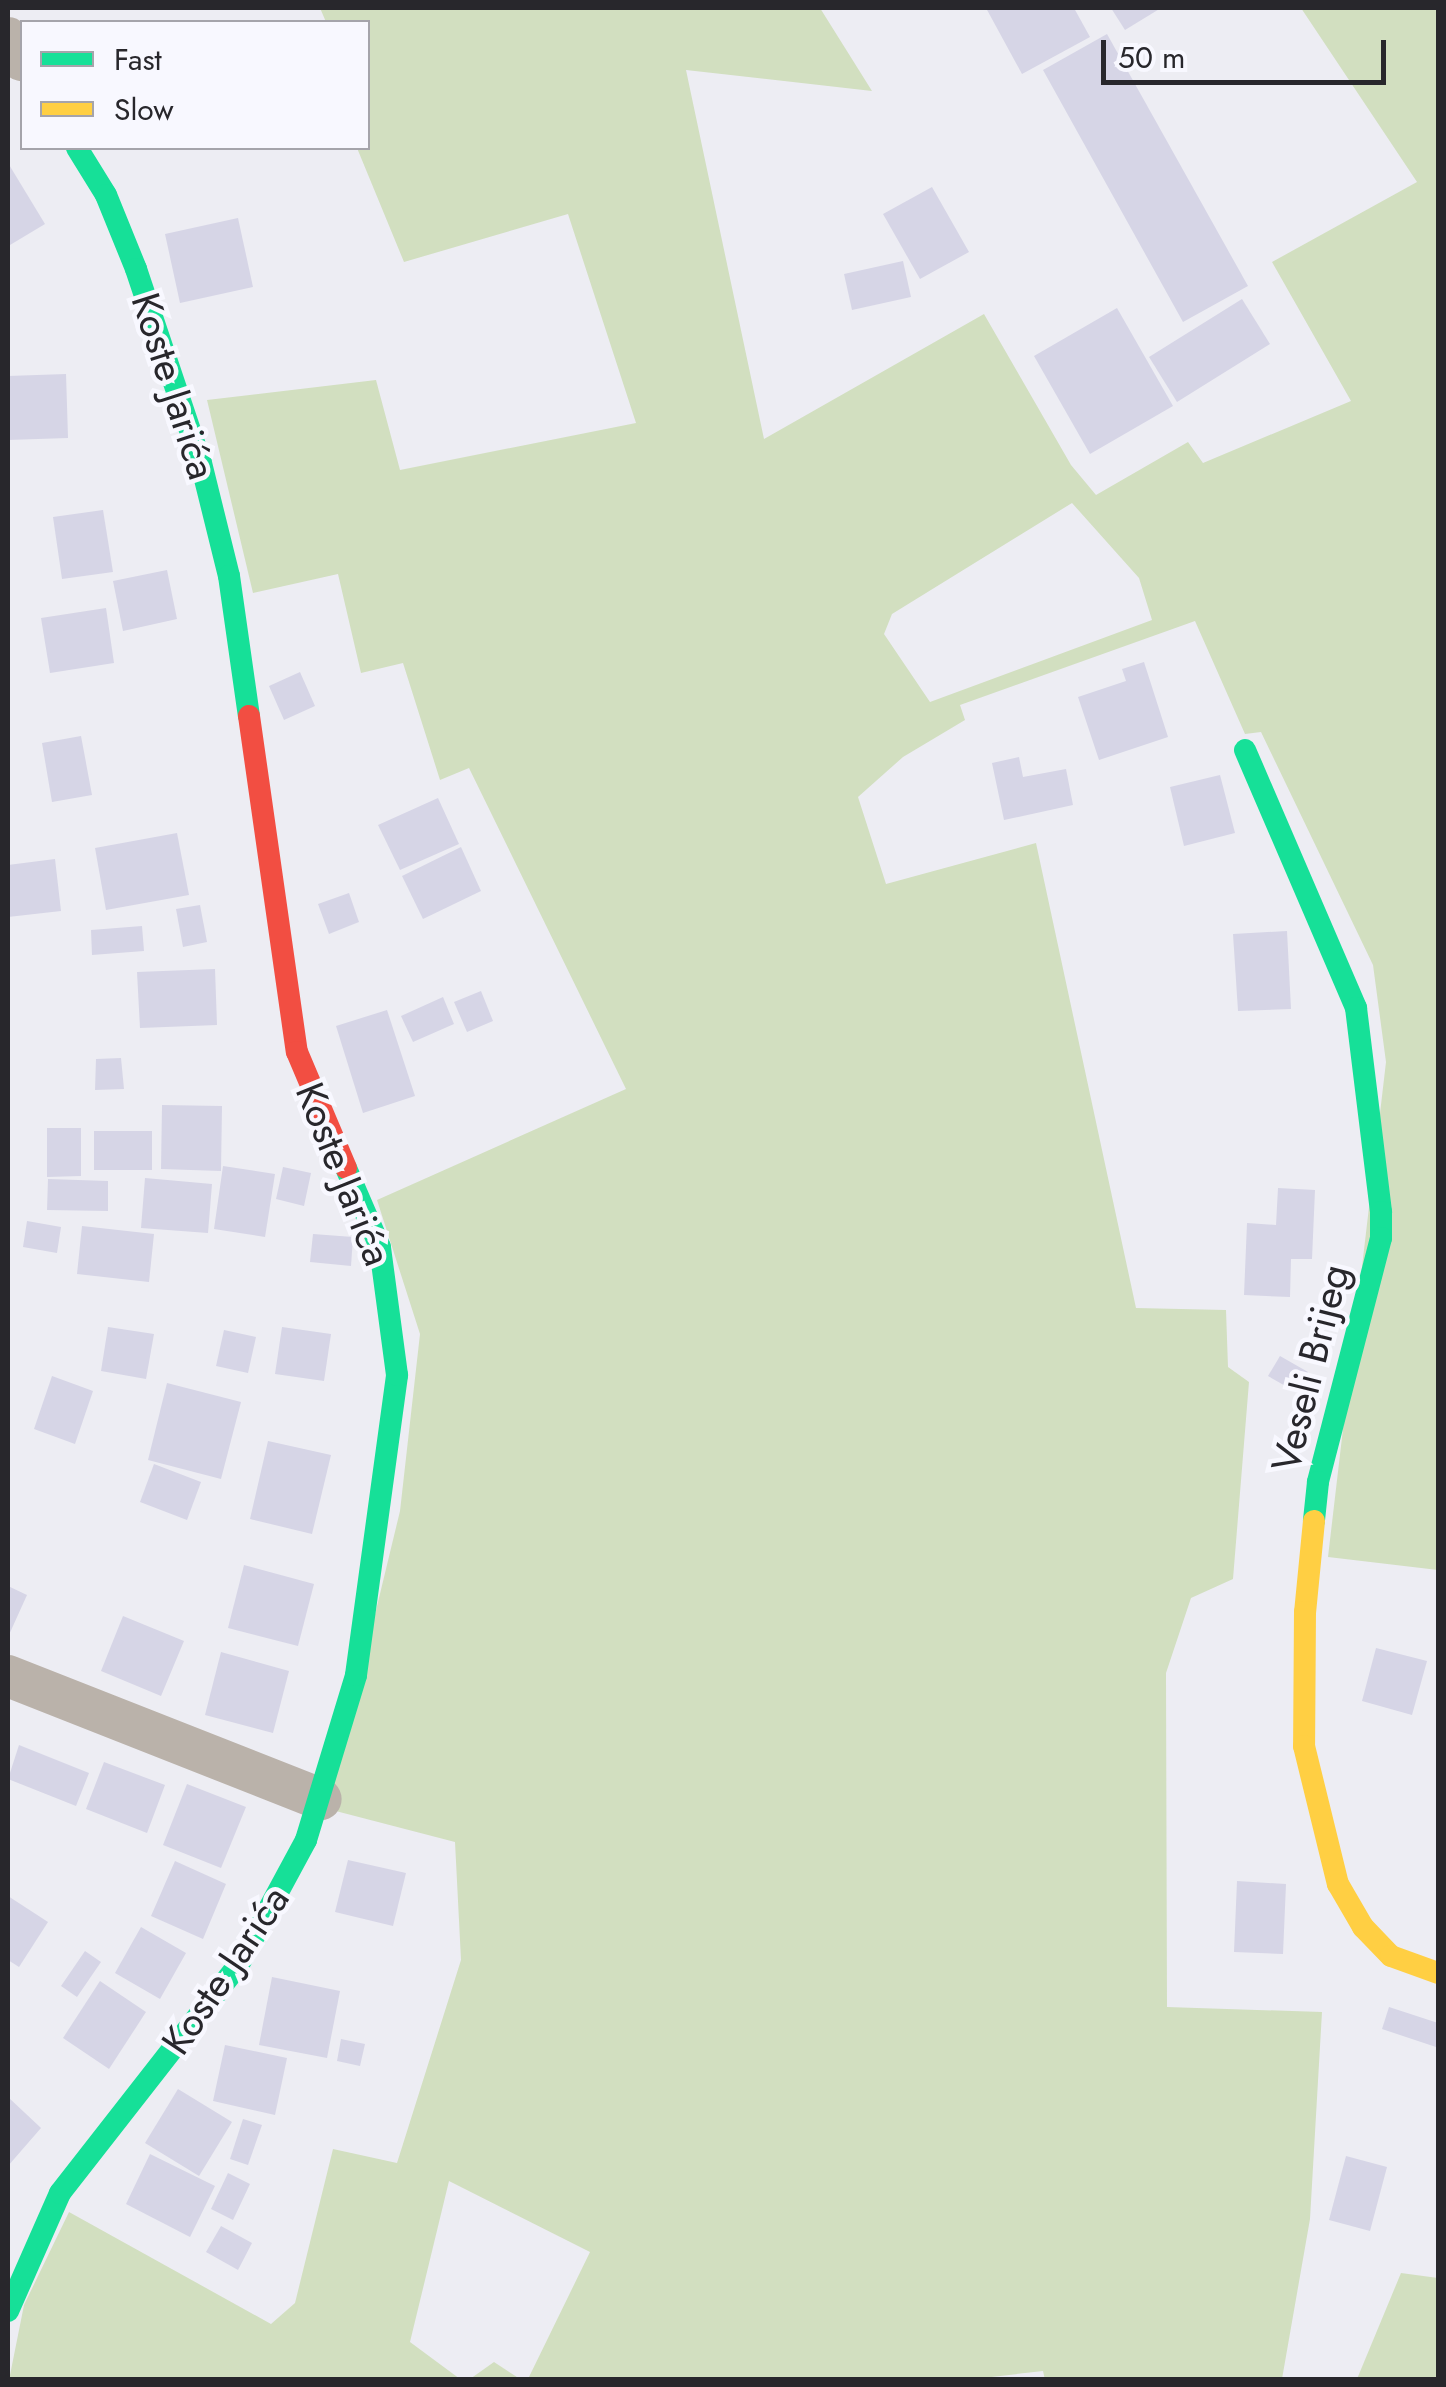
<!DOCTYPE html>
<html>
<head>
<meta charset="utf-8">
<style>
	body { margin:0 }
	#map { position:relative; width:1446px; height:2387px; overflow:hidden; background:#ededf3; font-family:Jost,sans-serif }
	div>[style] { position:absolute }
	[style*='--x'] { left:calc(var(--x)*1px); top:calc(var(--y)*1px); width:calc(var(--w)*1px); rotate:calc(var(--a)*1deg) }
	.green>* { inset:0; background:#d2dfc0 }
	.building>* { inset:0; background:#d6d5e6 }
	.street>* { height:42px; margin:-21px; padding:0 21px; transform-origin:21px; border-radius:21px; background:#bab2aa }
	.fast>* { height:22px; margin:-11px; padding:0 11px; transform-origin:11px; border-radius:11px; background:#16e098 }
	.slow>* { height:22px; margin:-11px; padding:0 11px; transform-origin:11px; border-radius:11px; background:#ffcf43 }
	.jam>* { height:22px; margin:-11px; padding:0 11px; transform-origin:11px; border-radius:11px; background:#f24e42 }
	span { translate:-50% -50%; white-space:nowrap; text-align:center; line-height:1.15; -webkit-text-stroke:9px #f8f8ff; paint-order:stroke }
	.street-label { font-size:40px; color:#28272c }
	.frame { position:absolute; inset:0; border:10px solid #28272c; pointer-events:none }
	.legend { position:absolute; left:20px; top:20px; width:350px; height:130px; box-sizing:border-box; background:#f8f8ff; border:2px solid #a5a4ab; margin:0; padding:12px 18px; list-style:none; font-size:30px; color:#28272c }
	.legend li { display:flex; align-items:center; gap:20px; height:50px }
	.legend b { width:50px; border:2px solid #a5a4ab }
	.scale { position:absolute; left:1101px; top:40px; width:285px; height:45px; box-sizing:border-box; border:5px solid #28272c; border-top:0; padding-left:12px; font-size:30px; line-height:35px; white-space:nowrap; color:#28272c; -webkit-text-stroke:8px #f8f8ff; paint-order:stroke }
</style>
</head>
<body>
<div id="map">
	<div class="green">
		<i style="clip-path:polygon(evenodd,320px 8px,820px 8px,872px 91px,686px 70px,764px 439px,984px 314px,1071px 465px,1096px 495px,1188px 442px,1203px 463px,1351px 401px,1272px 262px,1417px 182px,1301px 8px,1438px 8px,1438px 1570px,1328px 1557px,1386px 1062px,1373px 965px,1261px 732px,1245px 734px,1195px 621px,960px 705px,965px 720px,903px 757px,858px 797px,886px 884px,1036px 843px,1136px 1308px,1226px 1310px,1228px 1367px,1249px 1382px,1233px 1579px,1191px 1598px,1166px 1673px,1167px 2007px,1322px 2012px,1310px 2219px,1282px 2379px,1045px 2380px,1043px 2371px,965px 2380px,528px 2379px,590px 2252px,449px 2181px,410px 2342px,460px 2379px,9px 2380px,24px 2305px,69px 2212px,271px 2324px,295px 2303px,333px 2149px,397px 2163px,461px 1960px,455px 1842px,328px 1809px,400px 1511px,420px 1334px,377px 1200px,626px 1089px,469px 768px,440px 780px,403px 663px,361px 673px,338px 574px,253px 593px,207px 400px,376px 380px,400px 470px,636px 423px,568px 214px,404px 262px,357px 148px,368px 148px,368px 22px,326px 22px,320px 8px,1072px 503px,1139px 578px,1152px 620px,930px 702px,884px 634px,892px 614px,1072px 503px)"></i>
		<i style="clip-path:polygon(1401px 2273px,1438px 2278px,1438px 2379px,1357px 2379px)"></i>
		<i style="clip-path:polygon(494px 2362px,520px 2379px,470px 2379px)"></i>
	</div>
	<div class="building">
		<i style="clip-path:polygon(986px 8px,1074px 8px,1090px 37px,1022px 74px)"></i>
		<i style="clip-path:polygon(1111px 8px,1161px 8px,1125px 30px)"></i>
		<i style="clip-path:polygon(1107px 34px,1248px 286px,1183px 322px,1043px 70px)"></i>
		<i style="clip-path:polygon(8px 163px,45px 224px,10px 245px,8px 240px)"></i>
		<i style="clip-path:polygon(932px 187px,969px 252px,920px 279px,883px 214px)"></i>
		<i style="clip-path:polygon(238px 218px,253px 287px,180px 303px,165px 234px)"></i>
		<i style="clip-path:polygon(903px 261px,911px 297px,852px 310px,844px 274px)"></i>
		<i style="clip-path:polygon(1242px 299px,1270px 344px,1177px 402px,1149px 357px)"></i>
		<i style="clip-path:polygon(1117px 308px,1173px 406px,1090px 454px,1034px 356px)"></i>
		<i style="clip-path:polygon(66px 374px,68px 438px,8px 440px,8px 376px)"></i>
		<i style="clip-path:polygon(103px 510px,113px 572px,62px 579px,53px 517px)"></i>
		<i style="clip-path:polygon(167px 570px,177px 619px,123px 631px,113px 581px)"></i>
		<i style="clip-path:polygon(106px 608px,114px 663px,50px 673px,41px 618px)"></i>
		<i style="clip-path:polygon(1144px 662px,1168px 737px,1099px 760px,1078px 697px,1126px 681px,1122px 669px)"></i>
		<i style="clip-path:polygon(300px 672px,315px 706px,284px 720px,269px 686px)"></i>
		<i style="clip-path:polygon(81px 736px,92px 795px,52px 802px,42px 743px)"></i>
		<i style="clip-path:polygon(1019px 757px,1023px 777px,1066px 769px,1073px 805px,1004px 820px,992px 763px)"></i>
		<i style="clip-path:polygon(1220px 775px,1235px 833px,1184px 846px,1170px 787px)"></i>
		<i style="clip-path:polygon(438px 798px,459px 844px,400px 870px,378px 825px)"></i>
		<i style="clip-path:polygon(177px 833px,189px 895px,106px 910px,95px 848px)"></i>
		<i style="clip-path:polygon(461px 847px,481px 891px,423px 919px,402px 876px)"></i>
		<i style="clip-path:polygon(55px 859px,61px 911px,8px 917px,8px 865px)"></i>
		<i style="clip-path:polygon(349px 893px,359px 922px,329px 934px,318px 904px)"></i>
		<i style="clip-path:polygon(200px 905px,207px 942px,183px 947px,176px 909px)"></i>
		<i style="clip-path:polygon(142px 926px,144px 951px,92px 955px,91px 930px)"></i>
		<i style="clip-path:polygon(1287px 931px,1291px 1009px,1238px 1011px,1233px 934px)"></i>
		<i style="clip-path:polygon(215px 969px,217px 1025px,140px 1028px,137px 972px)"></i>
		<i style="clip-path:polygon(481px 991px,493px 1021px,467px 1032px,454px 1002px)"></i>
		<i style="clip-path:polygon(443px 997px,454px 1024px,413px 1042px,401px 1016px)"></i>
		<i style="clip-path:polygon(387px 1010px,415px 1096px,363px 1113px,336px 1026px)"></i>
		<i style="clip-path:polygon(121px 1058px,124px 1089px,95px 1090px,96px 1059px)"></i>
		<i style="clip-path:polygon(162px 1105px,222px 1106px,221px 1171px,161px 1169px)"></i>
		<i style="clip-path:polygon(47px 1128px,81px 1128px,81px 1176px,47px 1177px)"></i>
		<i style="clip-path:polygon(94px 1131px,152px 1131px,152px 1170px,94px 1170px)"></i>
		<i style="clip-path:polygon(223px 1166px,275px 1174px,265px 1237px,214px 1229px)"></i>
		<i style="clip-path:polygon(283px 1167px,311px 1173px,304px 1206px,276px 1199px)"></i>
		<i style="clip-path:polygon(145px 1178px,212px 1184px,208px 1233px,141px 1228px)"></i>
		<i style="clip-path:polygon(48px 1179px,108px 1181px,108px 1211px,47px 1210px)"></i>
		<i style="clip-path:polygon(1278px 1188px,1315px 1190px,1312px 1259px,1291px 1259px,1290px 1297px,1244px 1295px,1247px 1223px,1276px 1225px)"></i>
		<i style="clip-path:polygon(27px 1221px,61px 1227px,57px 1253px,23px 1247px)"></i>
		<i style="clip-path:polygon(82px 1226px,154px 1234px,149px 1282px,77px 1274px)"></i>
		<i style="clip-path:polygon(313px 1234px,353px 1237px,351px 1266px,310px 1262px)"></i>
		<i style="clip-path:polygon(108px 1327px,154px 1334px,146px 1379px,101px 1371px)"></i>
		<i style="clip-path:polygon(282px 1327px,331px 1334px,324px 1381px,275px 1374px)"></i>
		<i style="clip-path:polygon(224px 1330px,256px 1337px,248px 1373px,216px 1366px)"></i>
		<i style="clip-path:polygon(1280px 1356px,1308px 1372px,1296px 1392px,1268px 1376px)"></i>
		<i style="clip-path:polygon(52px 1376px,93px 1391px,75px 1444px,34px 1429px)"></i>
		<i style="clip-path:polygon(167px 1383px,241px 1402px,221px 1479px,148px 1460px)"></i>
		<i style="clip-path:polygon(268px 1441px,331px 1455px,312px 1534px,250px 1519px)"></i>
		<i style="clip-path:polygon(154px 1464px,201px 1482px,187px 1520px,140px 1502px)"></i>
		<i style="clip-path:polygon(244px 1565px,314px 1584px,298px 1646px,228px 1628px)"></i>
		<i style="clip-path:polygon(8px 1586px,27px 1595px,8px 1637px)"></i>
		<i style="clip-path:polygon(123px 1616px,184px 1641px,161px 1696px,101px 1671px)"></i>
		<i style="clip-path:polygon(1376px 1648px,1427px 1661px,1412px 1715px,1362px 1701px)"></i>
		<i style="clip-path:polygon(221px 1652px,289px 1671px,273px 1733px,205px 1715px)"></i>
		<i style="clip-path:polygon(19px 1745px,89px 1773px,76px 1806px,8px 1779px)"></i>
		<i style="clip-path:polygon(104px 1762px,165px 1785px,147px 1833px,86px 1809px)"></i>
		<i style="clip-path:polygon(187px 1784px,246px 1807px,221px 1868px,163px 1845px)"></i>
		<i style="clip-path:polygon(348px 1860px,406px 1873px,393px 1926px,335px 1912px)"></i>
		<i style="clip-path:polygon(175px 1861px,226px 1884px,203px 1939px,151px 1916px)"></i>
		<i style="clip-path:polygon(1237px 1881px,1286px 1884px,1283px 1954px,1234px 1952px)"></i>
		<i style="clip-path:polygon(8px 1896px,48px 1922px,19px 1967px,8px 1960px)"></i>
		<i style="clip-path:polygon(141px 1927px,186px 1953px,160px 1999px,115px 1973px)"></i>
		<i style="clip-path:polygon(85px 1951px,101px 1962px,77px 1997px,61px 1986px)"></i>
		<i style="clip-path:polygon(272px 1977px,340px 1991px,327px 2058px,259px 2045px)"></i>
		<i style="clip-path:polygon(100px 1981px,146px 2012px,109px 2069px,63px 2038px)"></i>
		<i style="clip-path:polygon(1389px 2007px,1438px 2023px,1436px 2047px,1382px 2029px)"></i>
		<i style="clip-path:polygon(341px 2039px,365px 2044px,360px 2066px,337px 2061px)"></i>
		<i style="clip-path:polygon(225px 2045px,287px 2058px,275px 2115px,213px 2101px)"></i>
		<i style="clip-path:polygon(178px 2089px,232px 2122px,199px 2176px,145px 2143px)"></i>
		<i style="clip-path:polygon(8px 2097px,41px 2128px,8px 2166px)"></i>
		<i style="clip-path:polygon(243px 2119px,262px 2125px,248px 2165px,230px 2159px)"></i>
		<i style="clip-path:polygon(150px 2154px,215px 2186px,190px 2237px,126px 2204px)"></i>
		<i style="clip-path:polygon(1346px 2156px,1387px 2167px,1370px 2231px,1329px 2220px)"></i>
		<i style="clip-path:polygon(228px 2173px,250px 2184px,233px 2220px,211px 2209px)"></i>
		<i style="clip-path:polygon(221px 2226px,252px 2243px,238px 2270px,206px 2252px)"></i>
	</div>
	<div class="street">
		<i style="--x:8;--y:38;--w:26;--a:58"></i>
		<i style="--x:8;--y:1676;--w:336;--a:21.5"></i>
	</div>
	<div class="fast">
		<i style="--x:77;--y:148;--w:55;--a:58.3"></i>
		<i style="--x:106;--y:195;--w:80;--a:67.9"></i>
		<i style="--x:136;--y:269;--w:205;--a:71.5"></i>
		<i style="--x:201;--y:463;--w:116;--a:76.1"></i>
		<i style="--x:229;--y:576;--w:141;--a:81.9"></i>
		<i style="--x:1245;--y:750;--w:281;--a:66.7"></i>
		<i style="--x:1356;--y:1008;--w:206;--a:83"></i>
		<i style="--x:1381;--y:1212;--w:26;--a:90"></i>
		<i style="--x:1381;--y:1238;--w:252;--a:104.5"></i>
		<i style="--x:1318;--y:1482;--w:39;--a:96"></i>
		<i style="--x:8;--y:2311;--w:129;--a:-66.2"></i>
		<i style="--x:60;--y:2193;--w:291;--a:-52"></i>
		<i style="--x:239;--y:1964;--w:141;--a:-61.6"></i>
		<i style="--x:306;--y:1840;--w:172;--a:-73.1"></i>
		<i style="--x:356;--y:1675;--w:303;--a:-82.2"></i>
		<i style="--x:397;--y:1375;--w:129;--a:-97.6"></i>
		<i style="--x:380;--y:1247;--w:86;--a:-113.3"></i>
	</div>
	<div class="slow">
		<i style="--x:1314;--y:1521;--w:91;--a:95.6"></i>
		<i style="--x:1305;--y:1612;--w:134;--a:90.4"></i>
		<i style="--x:1304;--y:1746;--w:142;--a:76.2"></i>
		<i style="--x:1338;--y:1884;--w:50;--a:59.8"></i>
		<i style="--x:1363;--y:1927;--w:40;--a:46"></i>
		<i style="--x:1391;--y:1956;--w:50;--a:19.9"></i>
	</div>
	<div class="jam">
		<i style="--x:249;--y:716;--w:339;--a:81.9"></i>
		<i style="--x:297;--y:1052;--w:126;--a:67.1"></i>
	</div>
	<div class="street-label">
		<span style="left:174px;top:386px;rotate:72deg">Koste Jarića</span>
		<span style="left:344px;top:1174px;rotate:68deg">Koste Jarića</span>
		<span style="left:1310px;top:1368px;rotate:-76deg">Veseli Brijeg</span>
		<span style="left:225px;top:1970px;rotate:-56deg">Koste Jarića</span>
	</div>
	<div class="frame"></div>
	<ul class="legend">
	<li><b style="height:12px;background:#16e098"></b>Fast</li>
	<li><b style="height:12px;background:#ffcf43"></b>Slow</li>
	</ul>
	<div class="scale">50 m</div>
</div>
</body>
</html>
